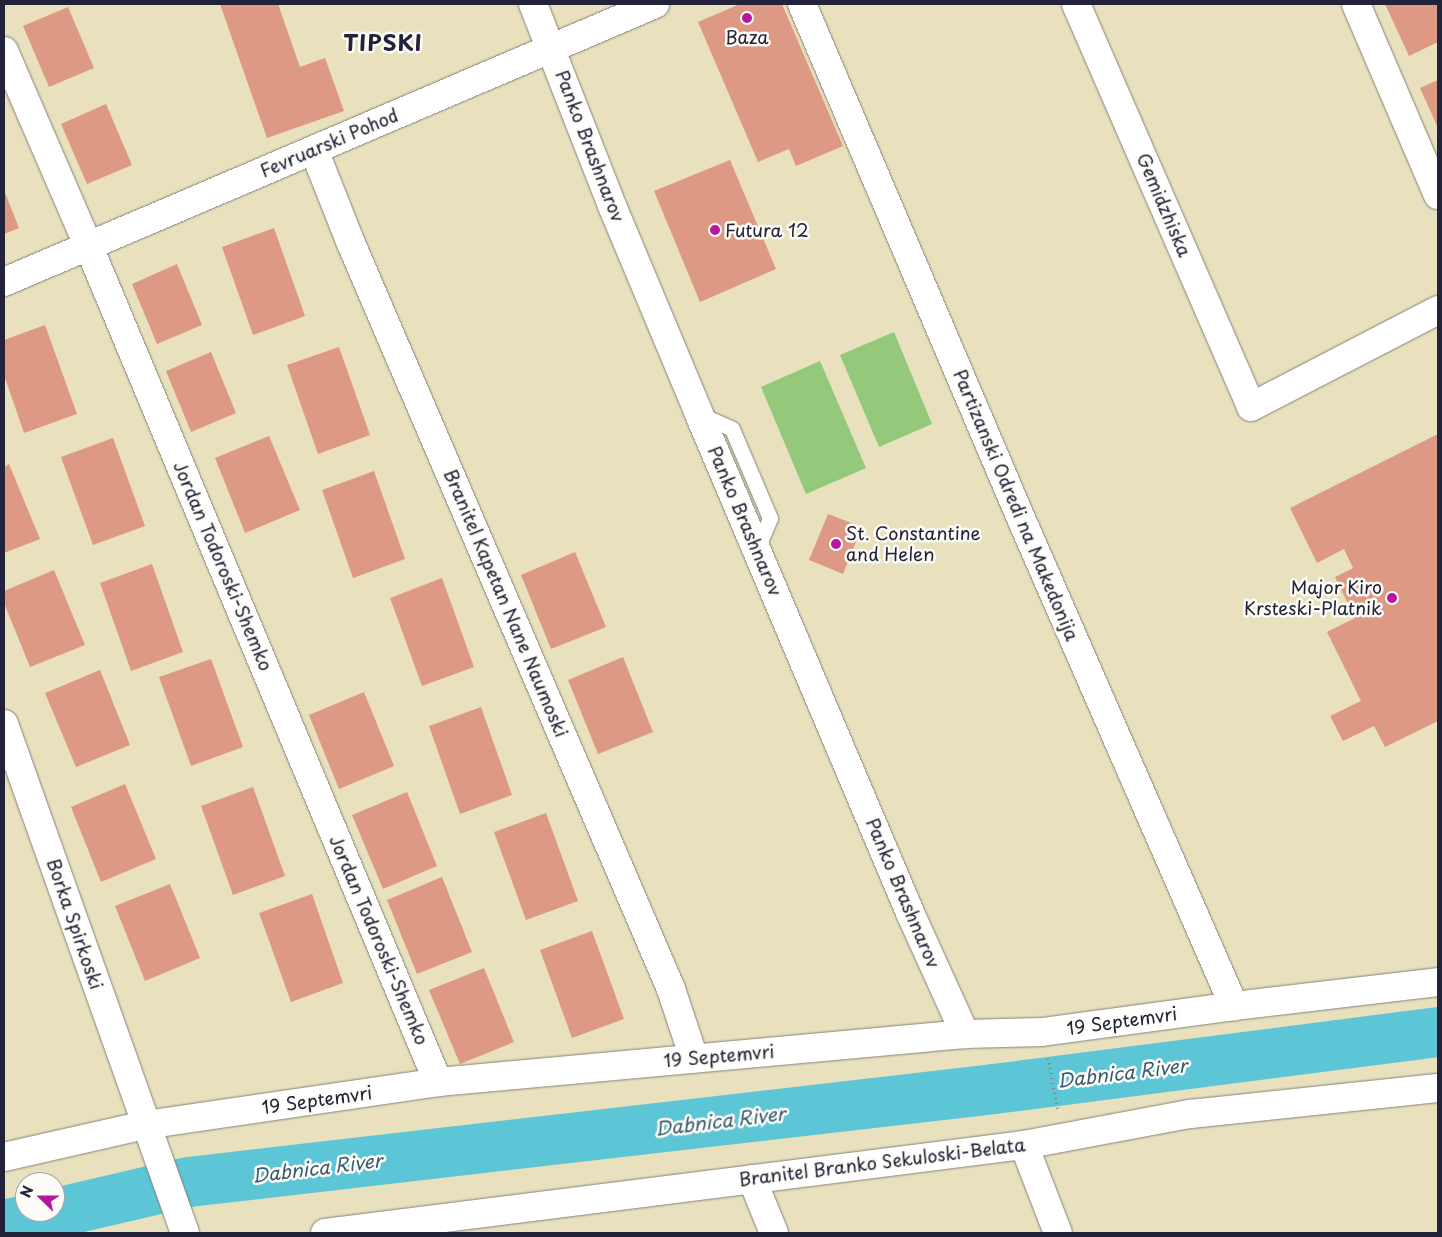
<!DOCTYPE html>
<html>
<head>
<meta charset="utf-8">
<style>
	body { margin:0 }
	#map { position:relative; width:1442px; height:1237px; overflow:hidden; background:#e9e1bd; font-family:"Playpen Sans",sans-serif }
	div>[style] { position:absolute }
	[style*='--x'] { left:calc(var(--x)*1px); top:calc(var(--y)*1px); width:calc(var(--w)*1px); rotate:calc(var(--a)*1deg) }
	.green>* { inset:0; background:#94c87a }
	.river>* { height:50px; margin:-25px; padding:0 25px; transform-origin:25px; border-radius:25px; background:#5cc6d7 }
	.building>* { inset:0; background:#dd9984 }
	.path>* { height:3px; margin-top:-1.5px; transform-origin:0; background:repeating-linear-gradient(90deg,#86827c 0 1px,transparent 0 5px) }
	.roads { filter:drop-shadow(0 0 1px #86827c) drop-shadow(0 0 1px #86827c) }
	.service>* { height:15px; margin:-7.5px; padding:0 7.5px; transform-origin:7.5px; border-radius:7.5px; background:#fff }
	.minor>* { height:28px; margin:-14px; padding:0 14px; transform-origin:14px; border-radius:14px; background:#fff }
	.dots>* { width:14px; height:14px; translate:-50% -50%; box-sizing:border-box; border:2px solid #fdfcf7; border-radius:50% }
	span { translate:-50% -50%; white-space:nowrap; text-align:center; line-height:1.15; -webkit-text-stroke:5px #fdfcf7; paint-order:stroke }
	.poi-label { font-size:18px; color:#22223b }
	.left { translate:0 -50%; text-align:left }
	.right { translate:-100% -50%; text-align:right }
	.street-label { font-size:18px; color:#22223b }
	.water-label { font-size:19px; color:#365b72; font-style:italic }
	.district-label { font-size:22px; color:#22223b; font-weight:700; letter-spacing:1px }
	.frame { position:absolute; inset:0; border:5px solid #22223b; pointer-events:none }
	.north { position:absolute; left:15px; top:1172px; width:50px; height:50px; box-sizing:border-box; background:#fdfcf7; border:1px solid #a5a5ac; border-radius:50%; rotate:292deg; font-size:14px; font-weight:700; line-height:20px; text-align:center; color:#22223b }
	.north::after { content:''; display:block; margin:auto; width:18px; height:22px; background:#b5179e; clip-path:polygon(50% 0,100% 100%,50% 72%,0 100%) }
</style>
</head>
<body>
<div id="map">
	<div class="green">
		<i style="clip-path:polygon(894px 332px,932px 424px,879px 447px,840px 355px)"></i>
		<i style="clip-path:polygon(820px 361px,866px 468px,806px 494px,761px 387px)"></i>
	</div>
	<div class="river">
		<i style="--x:4;--y:1225;--w:190;--a:-13.1"></i>
		<i style="--x:189;--y:1182;--w:810;--a:-6.59"></i>
		<i style="--x:994;--y:1089;--w:448;--a:-7.3"></i>
	</div>
	<div class="building">
		<i style="clip-path:polygon(220px 4px,278px 4px,300px 67px,325px 58px,344px 111px,267px 138px)"></i>
		<i style="clip-path:polygon(740px 4px,782px 4px,843px 146px,796px 166px,789px 149px,758px 162px,698px 22px)"></i>
		<i style="clip-path:polygon(1385px 4px,1438px 4px,1438px 42px,1409px 56px)"></i>
		<i style="clip-path:polygon(68px 7px,94px 68px,49px 87px,23px 26px)"></i>
		<i style="clip-path:polygon(1438px 80px,1438px 128px,1420px 88px)"></i>
		<i style="clip-path:polygon(106px 104px,132px 165px,87px 184px,61px 124px)"></i>
		<i style="clip-path:polygon(730px 160px,776px 269px,700px 302px,654px 191px)"></i>
		<i style="clip-path:polygon(4px 190px,19px 228px,4px 234px)"></i>
		<i style="clip-path:polygon(274px 228px,305px 316px,253px 335px,222px 247px)"></i>
		<i style="clip-path:polygon(177px 264px,202px 325px,157px 344px,132px 284px)"></i>
		<i style="clip-path:polygon(45px 325px,77px 414px,24px 433px,4px 375px,4px 340px)"></i>
		<i style="clip-path:polygon(339px 347px,370px 435px,318px 454px,287px 365px)"></i>
		<i style="clip-path:polygon(211px 352px,236px 413px,191px 432px,166px 371px)"></i>
		<i style="clip-path:polygon(1438px 434px,1438px 721px,1385px 747px,1374px 726px,1343px 741px,1330px 716px,1361px 701px,1327px 632px,1355px 618px,1335px 577px,1353px 568px,1344px 549px,1317px 563px,1290px 508px)"></i>
		<i style="clip-path:polygon(269px 436px,300px 510px,245px 533px,215px 458px)"></i>
		<i style="clip-path:polygon(113px 438px,145px 526px,93px 545px,61px 457px)"></i>
		<i style="clip-path:polygon(9px 464px,40px 539px,4px 553px,4px 467px)"></i>
		<i style="clip-path:polygon(374px 471px,405px 559px,353px 578px,322px 490px)"></i>
		<i style="clip-path:polygon(828px 514px,862px 527px,843px 574px,809px 560px)"></i>
		<i style="clip-path:polygon(575px 552px,606px 627px,551px 649px,521px 575px)"></i>
		<i style="clip-path:polygon(152px 564px,183px 652px,131px 671px,100px 583px)"></i>
		<i style="clip-path:polygon(54px 570px,85px 645px,30px 667px,4px 603px,4px 591px)"></i>
		<i style="clip-path:polygon(442px 578px,474px 667px,422px 686px,390px 598px)"></i>
		<i style="clip-path:polygon(623px 657px,653px 732px,598px 754px,568px 680px)"></i>
		<i style="clip-path:polygon(211px 659px,243px 747px,191px 766px,159px 677px)"></i>
		<i style="clip-path:polygon(100px 670px,130px 745px,76px 767px,45px 693px)"></i>
		<i style="clip-path:polygon(364px 692px,394px 766px,339px 789px,309px 715px)"></i>
		<i style="clip-path:polygon(481px 707px,512px 795px,460px 814px,429px 726px)"></i>
		<i style="clip-path:polygon(125px 784px,156px 859px,101px 882px,71px 807px)"></i>
		<i style="clip-path:polygon(253px 787px,285px 876px,233px 895px,201px 806px)"></i>
		<i style="clip-path:polygon(407px 792px,437px 866px,383px 889px,352px 815px)"></i>
		<i style="clip-path:polygon(546px 813px,578px 901px,526px 920px,494px 832px)"></i>
		<i style="clip-path:polygon(442px 877px,472px 952px,417px 974px,387px 900px)"></i>
		<i style="clip-path:polygon(170px 884px,200px 958px,145px 981px,115px 906px)"></i>
		<i style="clip-path:polygon(312px 894px,343px 983px,291px 1002px,259px 913px)"></i>
		<i style="clip-path:polygon(592px 931px,624px 1019px,572px 1038px,540px 950px)"></i>
		<i style="clip-path:polygon(484px 968px,514px 1042px,460px 1064px,429px 990px)"></i>
	</div>
	<div class="path">
		<i style="--x:1048;--y:1058;--w:54;--a:79.3"></i>
	</div>
	<div class="roads">
		<div class="service">
			<i style="--x:699;--y:414;--w:36;--a:24"></i>
			<i style="--x:732;--y:429;--w:97;--a:66.9"></i>
			<i style="--x:770;--y:518;--w:33;--a:113"></i>
		</div>
		<div class="minor">
			<i style="--x:533;--y:4;--w:219;--a:68.6"></i>
			<i style="--x:613;--y:208;--w:223;--a:67.3"></i>
			<i style="--x:699;--y:414;--w:544;--a:67.06"></i>
			<i style="--x:911;--y:915;--w:131;--a:65.6"></i>
			<i style="--x:802;--y:4;--w:556;--a:66.94"></i>
			<i style="--x:1020;--y:516;--w:535;--a:66.41"></i>
			<i style="--x:1076;--y:4;--w:439;--a:66.5"></i>
			<i style="--x:1251;--y:407;--w:211;--a:-27.4"></i>
			<i style="--x:1356;--y:4;--w:208;--a:66.8"></i>
			<i style="--x:4;--y:51;--w:214;--a:66.6"></i>
			<i style="--x:89;--y:247;--w:905;--a:67.32"></i>
			<i style="--x:314;--y:150;--w:98;--a:68.4"></i>
			<i style="--x:350;--y:241;--w:814;--a:66.77"></i>
			<i style="--x:671;--y:989;--w:73;--a:71.6"></i>
			<i style="--x:4;--y:282;--w:708;--a:-23.12"></i>
			<i style="--x:4;--y:724;--w:540;--a:70.42"></i>
			<i style="--x:1024;--y:1145;--w:94;--a:68.9"></i>
			<i style="--x:4;--y:1157;--w:145;--a:-12.8"></i>
			<i style="--x:145;--y:1125;--w:296;--a:-8.3"></i>
			<i style="--x:438;--y:1082;--w:529;--a:-5.2"></i>
			<i style="--x:965;--y:1034;--w:77;--a:-1.5"></i>
			<i style="--x:1042;--y:1032;--w:194;--a:-7.7"></i>
			<i style="--x:1234;--y:1006;--w:205;--a:-6.7"></i>
			<i style="--x:752;--y:1179;--w:58;--a:67.8"></i>
			<i style="--x:325;--y:1233;--w:705;--a:-7.18"></i>
			<i style="--x:1024;--y:1145;--w:169;--a:-10.6"></i>
			<i style="--x:1190;--y:1114;--w:249;--a:-6"></i>
		</div>
	</div>
	<div class="dots">
		<i style="left:747px;top:18px;background:#b5179e"></i>
		<i style="left:715px;top:230px;background:#b5179e"></i>
		<i style="left:836px;top:544px;background:#b5179e"></i>
		<i style="left:1392px;top:598px;background:#b5179e"></i>
	</div>
	<div class="poi-label">
		<span style="left:747px;top:37px">Baza</span>
		<span class="left" style="left:725px;top:230px">Futura 12</span>
		<span class="left" style="left:846px;top:544px">St. Constantine<br>and Helen</span>
		<span class="right" style="left:1382px;top:598px">Major Kiro<br>Krsteski-Platnik</span>
	</div>
	<div class="street-label">
		<span style="left:329px;top:143px;rotate:-23deg">Fevruarski Pohod</span>
		<span style="left:590px;top:146px;rotate:69deg">Panko Brashnarov</span>
		<span style="left:1164px;top:205px;rotate:67deg">Gemidzhiska</span>
		<span style="left:1016px;top:505px;rotate:67deg">Partizanski Odredi na Makedonija</span>
		<span style="left:745px;top:521px;rotate:67deg">Panko Brashnarov</span>
		<span style="left:223px;top:566px;rotate:67deg">Jordan Todoroski-Shemko</span>
		<span style="left:506px;top:603px;rotate:67deg">Branitel Kapetan Nane Naumoski</span>
		<span style="left:903px;top:893px;rotate:67deg">Panko Brashnarov</span>
		<span style="left:75px;top:924px;rotate:71deg">Borka Spirkoski</span>
		<span style="left:379px;top:940px;rotate:67deg">Jordan Todoroski-Shemko</span>
		<span style="left:1122px;top:1021px;rotate:-8deg">19 Septemvri</span>
		<span style="left:719px;top:1056px;rotate:-5deg">19 Septemvri</span>
		<span style="left:317px;top:1100px;rotate:-8deg">19 Septemvri</span>
		<span style="left:882px;top:1162px;rotate:-7deg">Branitel Branko Sekuloski-Belata</span>
	</div>
	<div class="water-label">
		<span style="left:1122px;top:1073px;rotate:-7deg">Dabnica River</span>
		<span style="left:720px;top:1121px;rotate:-7deg">Dabnica River</span>
		<span style="left:317px;top:1168px;rotate:-7deg">Dabnica River</span>
	</div>
	<div class="district-label">
		<span style="left:383px;top:42px">TIPSKI</span>
	</div>
	<div class="frame"></div>
	<div class="north">N</div>
</div>
</body>
</html>
